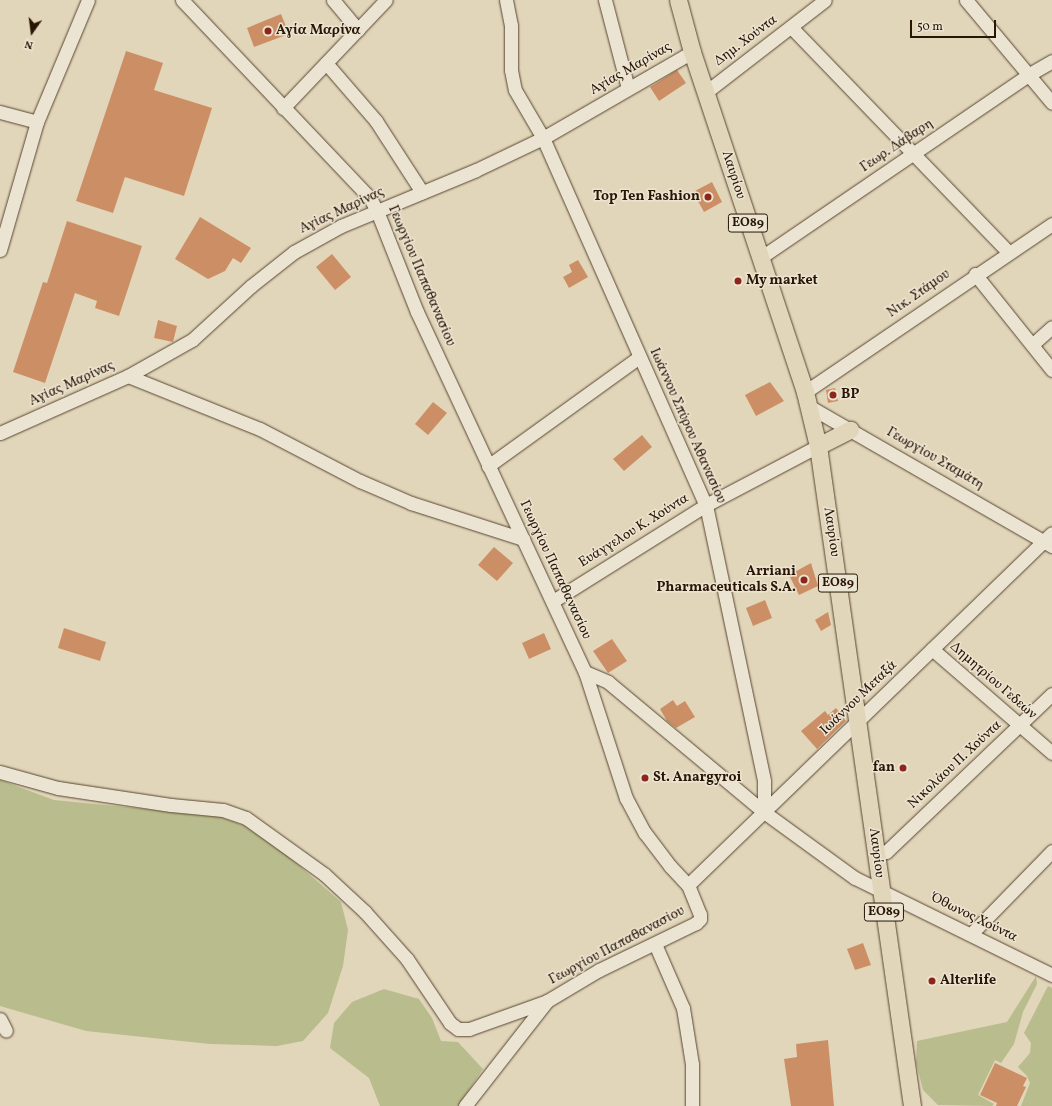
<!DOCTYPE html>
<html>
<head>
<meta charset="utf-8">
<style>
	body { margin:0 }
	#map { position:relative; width:1052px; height:1106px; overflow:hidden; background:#e2d6ba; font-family:Vollkorn,serif }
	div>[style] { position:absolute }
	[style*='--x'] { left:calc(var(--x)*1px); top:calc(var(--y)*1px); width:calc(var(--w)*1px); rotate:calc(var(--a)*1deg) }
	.green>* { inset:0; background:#b9bc8c }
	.building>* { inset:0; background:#cc8f65 }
	.roads { filter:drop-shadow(0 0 1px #574531) drop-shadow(0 0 1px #574531) }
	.minor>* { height:13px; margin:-6.5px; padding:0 6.5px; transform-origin:6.5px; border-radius:6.5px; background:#ece4d2 }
	.major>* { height:17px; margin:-8.5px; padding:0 8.5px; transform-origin:8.5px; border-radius:8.5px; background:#e2d6ba }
	.dots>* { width:11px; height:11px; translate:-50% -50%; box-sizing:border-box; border:2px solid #ece4d2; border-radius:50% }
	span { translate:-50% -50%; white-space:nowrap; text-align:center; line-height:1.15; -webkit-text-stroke:3px #ece4d2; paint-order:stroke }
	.shield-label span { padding:1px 3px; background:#ece4d2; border:1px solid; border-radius:3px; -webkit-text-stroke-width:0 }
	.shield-label { font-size:13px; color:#291503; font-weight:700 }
	.poi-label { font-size:14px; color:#291503; font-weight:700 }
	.left { translate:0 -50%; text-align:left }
	.right { translate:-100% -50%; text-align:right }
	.street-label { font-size:14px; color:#291503 }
	.north { position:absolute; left:12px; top:12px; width:40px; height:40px; -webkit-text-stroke:3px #ece4d2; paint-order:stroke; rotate:194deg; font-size:11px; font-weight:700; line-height:16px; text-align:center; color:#291503 }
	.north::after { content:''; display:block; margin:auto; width:14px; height:18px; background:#291503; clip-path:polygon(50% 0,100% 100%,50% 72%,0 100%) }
	.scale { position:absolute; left:910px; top:20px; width:86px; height:18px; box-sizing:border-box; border:2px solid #291503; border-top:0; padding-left:5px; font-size:12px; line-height:14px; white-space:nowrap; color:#291503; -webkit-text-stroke:3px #ece4d2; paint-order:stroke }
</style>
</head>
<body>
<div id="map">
	<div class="green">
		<i style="clip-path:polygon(0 780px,54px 800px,218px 816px,245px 826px,288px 856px,341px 902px,348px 930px,343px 966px,328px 1013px,303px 1041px,277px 1046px,210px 1044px,86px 1031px,0 1006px)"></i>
		<i style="clip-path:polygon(1036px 976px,1037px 984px,1023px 1012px,1014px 1044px,1001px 1063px,995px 1060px,978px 1095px,994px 1104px,992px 1106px,938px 1105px,923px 1090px,916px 1062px,917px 1041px,1007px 1022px)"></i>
		<i style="clip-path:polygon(1048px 986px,1052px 988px,1052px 1106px,1021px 1106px,1030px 1083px,1027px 1076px,1018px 1067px,1030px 1053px,1031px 1043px,1024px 1033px)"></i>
		<i style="clip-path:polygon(384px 989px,419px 999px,432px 1018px,441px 1041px,458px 1042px,483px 1069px,458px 1106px,380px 1106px,369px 1078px,330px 1048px,334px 1023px,352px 1002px)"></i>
	</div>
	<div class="building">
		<i style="clip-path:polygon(281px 14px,289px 34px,254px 47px,247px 28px)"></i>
		<i style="clip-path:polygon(126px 51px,163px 63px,154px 90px,212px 108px,184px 196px,125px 177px,113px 213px,76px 201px)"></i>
		<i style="clip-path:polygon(677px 70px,686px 83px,659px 101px,650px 87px)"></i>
		<i style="clip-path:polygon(712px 182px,722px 202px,704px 212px,693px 192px)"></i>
		<i style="clip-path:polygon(200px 217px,251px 248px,241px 263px,233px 258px,225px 271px,208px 279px,175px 259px)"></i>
		<i style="clip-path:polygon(67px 221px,142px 246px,119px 316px,95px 308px,97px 301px,75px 293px,45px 383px,13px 372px,43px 282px,47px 283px)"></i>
		<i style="clip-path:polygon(332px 254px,351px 277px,335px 290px,316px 267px)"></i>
		<i style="clip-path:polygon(578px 260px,588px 277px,569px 288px,563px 277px,572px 272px,569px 265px)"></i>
		<i style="clip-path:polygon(158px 320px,177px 326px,173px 342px,154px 338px)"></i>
		<i style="clip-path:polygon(770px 382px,784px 401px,756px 416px,745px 395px)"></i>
		<i style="clip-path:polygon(835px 388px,838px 401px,828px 403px,826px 390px)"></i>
		<i style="clip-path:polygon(433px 402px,447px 413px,428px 435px,415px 424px)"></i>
		<i style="clip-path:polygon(642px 435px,652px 447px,624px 471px,613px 459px)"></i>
		<i style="clip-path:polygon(494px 547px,513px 563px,497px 581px,478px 565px)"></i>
		<i style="clip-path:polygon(811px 563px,818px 586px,799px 595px,789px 575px)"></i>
		<i style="clip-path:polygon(765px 600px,772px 618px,753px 626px,746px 608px)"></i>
		<i style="clip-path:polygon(828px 612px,831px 625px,821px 631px,815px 620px)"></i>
		<i style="clip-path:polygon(64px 628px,106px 642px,100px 661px,58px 648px)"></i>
		<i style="clip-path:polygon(544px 633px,551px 649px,529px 659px,522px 643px)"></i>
		<i style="clip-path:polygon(612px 639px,627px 661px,608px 673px,593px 651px)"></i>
		<i style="clip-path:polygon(673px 700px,677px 706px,685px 701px,695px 717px,676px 728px,667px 721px,660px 709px)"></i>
		<i style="clip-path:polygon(836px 708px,846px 721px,817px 749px,801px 731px,825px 711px,828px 715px)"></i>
		<i style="clip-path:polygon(863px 943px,871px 965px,855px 970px,847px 949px)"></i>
		<i style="clip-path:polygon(828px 1040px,834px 1106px,791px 1106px,784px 1059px,797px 1057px,796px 1044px)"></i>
		<i style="clip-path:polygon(995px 1063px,1027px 1078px,1023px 1086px,1026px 1087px,1017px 1106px,996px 1106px,997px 1103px,980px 1095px)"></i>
	</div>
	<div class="roads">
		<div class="minor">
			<i style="--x:182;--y:0;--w:273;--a:46.5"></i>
			<i style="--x:370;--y:198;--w:15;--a:62"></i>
			<i style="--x:377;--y:211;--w:109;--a:68.4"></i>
			<i style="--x:417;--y:312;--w:397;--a:65"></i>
			<i style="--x:585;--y:672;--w:133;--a:72"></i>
			<i style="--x:626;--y:798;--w:40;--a:62"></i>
			<i style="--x:645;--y:833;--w:41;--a:52.9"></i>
			<i style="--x:670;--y:866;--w:26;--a:47"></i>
			<i style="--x:688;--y:885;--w:31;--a:68"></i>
			<i style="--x:700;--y:914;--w:5;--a:90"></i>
			<i style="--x:700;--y:919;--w:6;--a:135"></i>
			<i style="--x:696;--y:923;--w:108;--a:154.1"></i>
			<i style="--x:599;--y:970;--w:61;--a:149.2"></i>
			<i style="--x:547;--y:1001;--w:133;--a:128"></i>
			<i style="--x:333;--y:0;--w:39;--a:50"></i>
			<i style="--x:506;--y:0;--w:25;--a:79"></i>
			<i style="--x:511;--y:25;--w:45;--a:90"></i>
			<i style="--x:511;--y:70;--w:20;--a:79"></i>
			<i style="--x:515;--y:90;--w:56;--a:59.7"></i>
			<i style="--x:543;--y:138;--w:402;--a:66.1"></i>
			<i style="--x:706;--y:505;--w:282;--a:78.1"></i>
			<i style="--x:764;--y:781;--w:31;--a:90"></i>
			<i style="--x:605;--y:0;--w:91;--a:75.4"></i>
			<i style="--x:966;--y:0;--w:134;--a:50.1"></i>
			<i style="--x:791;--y:27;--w:314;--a:46"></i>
			<i style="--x:326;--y:63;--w:77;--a:49.2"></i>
			<i style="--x:376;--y:121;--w:85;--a:57.1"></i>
			<i style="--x:706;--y:92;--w:150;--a:-37.7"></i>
			<i style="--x:283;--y:108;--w:149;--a:-46.4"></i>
			<i style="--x:0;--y:112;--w:38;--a:15"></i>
			<i style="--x:0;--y:250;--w:133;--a:-73.9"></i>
			<i style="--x:37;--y:122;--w:132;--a:-67.3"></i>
			<i style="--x:760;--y:258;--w:325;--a:-34.3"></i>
			<i style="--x:1028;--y:75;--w:28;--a:-30"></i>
			<i style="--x:975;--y:274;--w:123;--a:51.3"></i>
			<i style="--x:1033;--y:344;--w:25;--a:-42"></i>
			<i style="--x:128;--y:376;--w:142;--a:21.9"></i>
			<i style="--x:260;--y:429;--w:113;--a:27.5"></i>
			<i style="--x:360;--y:481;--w:56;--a:23.3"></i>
			<i style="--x:411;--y:503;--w:118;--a:17.8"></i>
			<i style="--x:805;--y:392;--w:299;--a:-34.2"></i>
			<i style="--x:810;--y:407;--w:279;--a:29.9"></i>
			<i style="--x:0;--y:433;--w:140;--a:-24"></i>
			<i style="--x:128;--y:376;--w:73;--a:-29.4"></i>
			<i style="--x:192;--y:340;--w:80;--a:-42.5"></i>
			<i style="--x:251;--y:286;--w:55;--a:-38.3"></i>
			<i style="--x:294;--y:252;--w:54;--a:-29"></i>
			<i style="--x:341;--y:226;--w:146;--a:-22.5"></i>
			<i style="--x:476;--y:170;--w:74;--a:-25.5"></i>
			<i style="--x:543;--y:138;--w:172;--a:-30"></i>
			<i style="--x:488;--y:466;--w:186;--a:-35.8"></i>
			<i style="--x:553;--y:601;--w:181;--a:-32.1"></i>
			<i style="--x:706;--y:505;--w:127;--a:-27.8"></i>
			<i style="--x:932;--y:649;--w:159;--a:40.9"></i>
			<i style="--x:585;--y:672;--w:25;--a:23"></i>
			<i style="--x:608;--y:682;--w:203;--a:39.8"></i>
			<i style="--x:764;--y:812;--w:112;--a:36"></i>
			<i style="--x:855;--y:878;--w:220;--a:26.2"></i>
			<i style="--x:0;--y:772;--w:60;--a:15.4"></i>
			<i style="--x:58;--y:788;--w:114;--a:8.6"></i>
			<i style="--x:171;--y:805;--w:52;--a:5.5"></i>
			<i style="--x:223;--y:810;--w:24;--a:19"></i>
			<i style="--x:246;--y:818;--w:96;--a:35.7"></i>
			<i style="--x:324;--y:874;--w:56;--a:42.8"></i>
			<i style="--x:365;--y:912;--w:63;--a:48.2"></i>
			<i style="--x:407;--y:959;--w:77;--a:56.1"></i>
			<i style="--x:450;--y:1023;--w:10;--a:37"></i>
			<i style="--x:458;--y:1029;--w:11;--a:0"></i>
			<i style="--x:469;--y:1029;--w:83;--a:-19.7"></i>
			<i style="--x:877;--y:852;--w:9;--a:0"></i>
			<i style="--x:886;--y:852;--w:229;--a:-43.6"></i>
			<i style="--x:688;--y:885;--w:506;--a:-44.04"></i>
			<i style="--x:971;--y:934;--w:116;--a:-45.7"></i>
			<i style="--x:655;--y:944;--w:70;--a:66.4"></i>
			<i style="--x:683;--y:1008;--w:57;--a:80.9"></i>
			<i style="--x:692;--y:1064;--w:42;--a:90"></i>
			<i style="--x:0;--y:1019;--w:13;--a:63"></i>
		</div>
		<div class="major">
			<i style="--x:678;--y:0;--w:54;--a:74.9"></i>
			<i style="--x:692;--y:52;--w:358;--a:71.6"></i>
			<i style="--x:805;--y:392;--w:56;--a:76.5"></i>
			<i style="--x:818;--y:446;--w:667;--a:81.89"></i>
			<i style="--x:818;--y:446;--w:36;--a:-27"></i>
		</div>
	</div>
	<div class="dots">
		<i style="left:268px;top:31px;background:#8f2418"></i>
		<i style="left:708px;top:197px;background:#8f2418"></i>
		<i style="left:738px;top:281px;background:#8f2418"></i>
		<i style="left:833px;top:395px;background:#8f2418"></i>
		<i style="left:804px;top:580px;background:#8f2418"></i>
		<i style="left:903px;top:768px;background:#8f2418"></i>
		<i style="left:645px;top:778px;background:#8f2418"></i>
		<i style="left:932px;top:981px;background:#8f2418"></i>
	</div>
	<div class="shield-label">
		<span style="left:748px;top:223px">ΕΟ89</span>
		<span style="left:838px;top:583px">ΕΟ89</span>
		<span style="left:884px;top:912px">ΕΟ89</span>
	</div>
	<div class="poi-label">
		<span class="left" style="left:276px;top:31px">Αγία Μαρίνα</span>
		<span class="right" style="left:700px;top:197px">Top Ten Fashion</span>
		<span class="left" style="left:746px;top:281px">My market</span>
		<span class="left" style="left:841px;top:395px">BP</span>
		<span class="right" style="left:796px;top:580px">Arriani<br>Pharmaceuticals S.A.</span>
		<span class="right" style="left:895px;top:768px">fan</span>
		<span class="left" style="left:653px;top:778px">St. Anargyroi</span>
		<span class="left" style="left:940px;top:981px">Alterlife</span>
	</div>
	<div class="street-label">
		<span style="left:746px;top:41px;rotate:-37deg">Δημ. Χούντα</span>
		<span style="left:631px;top:69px;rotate:-30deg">Αγίας Μαρίνας</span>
		<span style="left:897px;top:146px;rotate:-34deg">Γεωρ. Δάβαρη</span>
		<span style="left:733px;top:175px;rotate:72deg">Λαυρίου</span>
		<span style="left:342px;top:211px;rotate:-25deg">Αγίας Μαρίνας</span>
		<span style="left:421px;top:276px;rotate:67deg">Γεωργίου Παπαθανασίου</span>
		<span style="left:919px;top:294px;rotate:-35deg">Νικ. Στάμου</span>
		<span style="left:72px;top:384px;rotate:-24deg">Αγίας Μαρίνας</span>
		<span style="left:687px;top:426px;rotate:66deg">Ιωάννου Σπύρου Αθανασίου</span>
		<span style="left:935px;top:459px;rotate:30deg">Γεωργίου Σταμάτη</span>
		<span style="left:634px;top:531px;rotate:-32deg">Ευάγγελου Κ. Χούντα</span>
		<span style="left:831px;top:532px;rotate:82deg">Λαυρίου</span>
		<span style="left:555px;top:570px;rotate:65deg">Γεωργίου Παπαθανασίου</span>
		<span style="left:993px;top:681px;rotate:41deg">Δημητρίου Γεδεών</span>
		<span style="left:859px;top:698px;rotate:-44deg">Ιωάννου Μεταξά</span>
		<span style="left:955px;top:765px;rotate:-43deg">Νικολάου Π. Χούντα</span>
		<span style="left:876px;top:853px;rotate:83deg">Λαυρίου</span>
		<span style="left:974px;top:918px;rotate:26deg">Όθωνος Χούντα</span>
		<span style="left:617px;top:946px;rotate:-28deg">Γεωργίου Παπαθανασίου</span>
	</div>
	<div class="north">N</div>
	<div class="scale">50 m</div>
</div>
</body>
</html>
